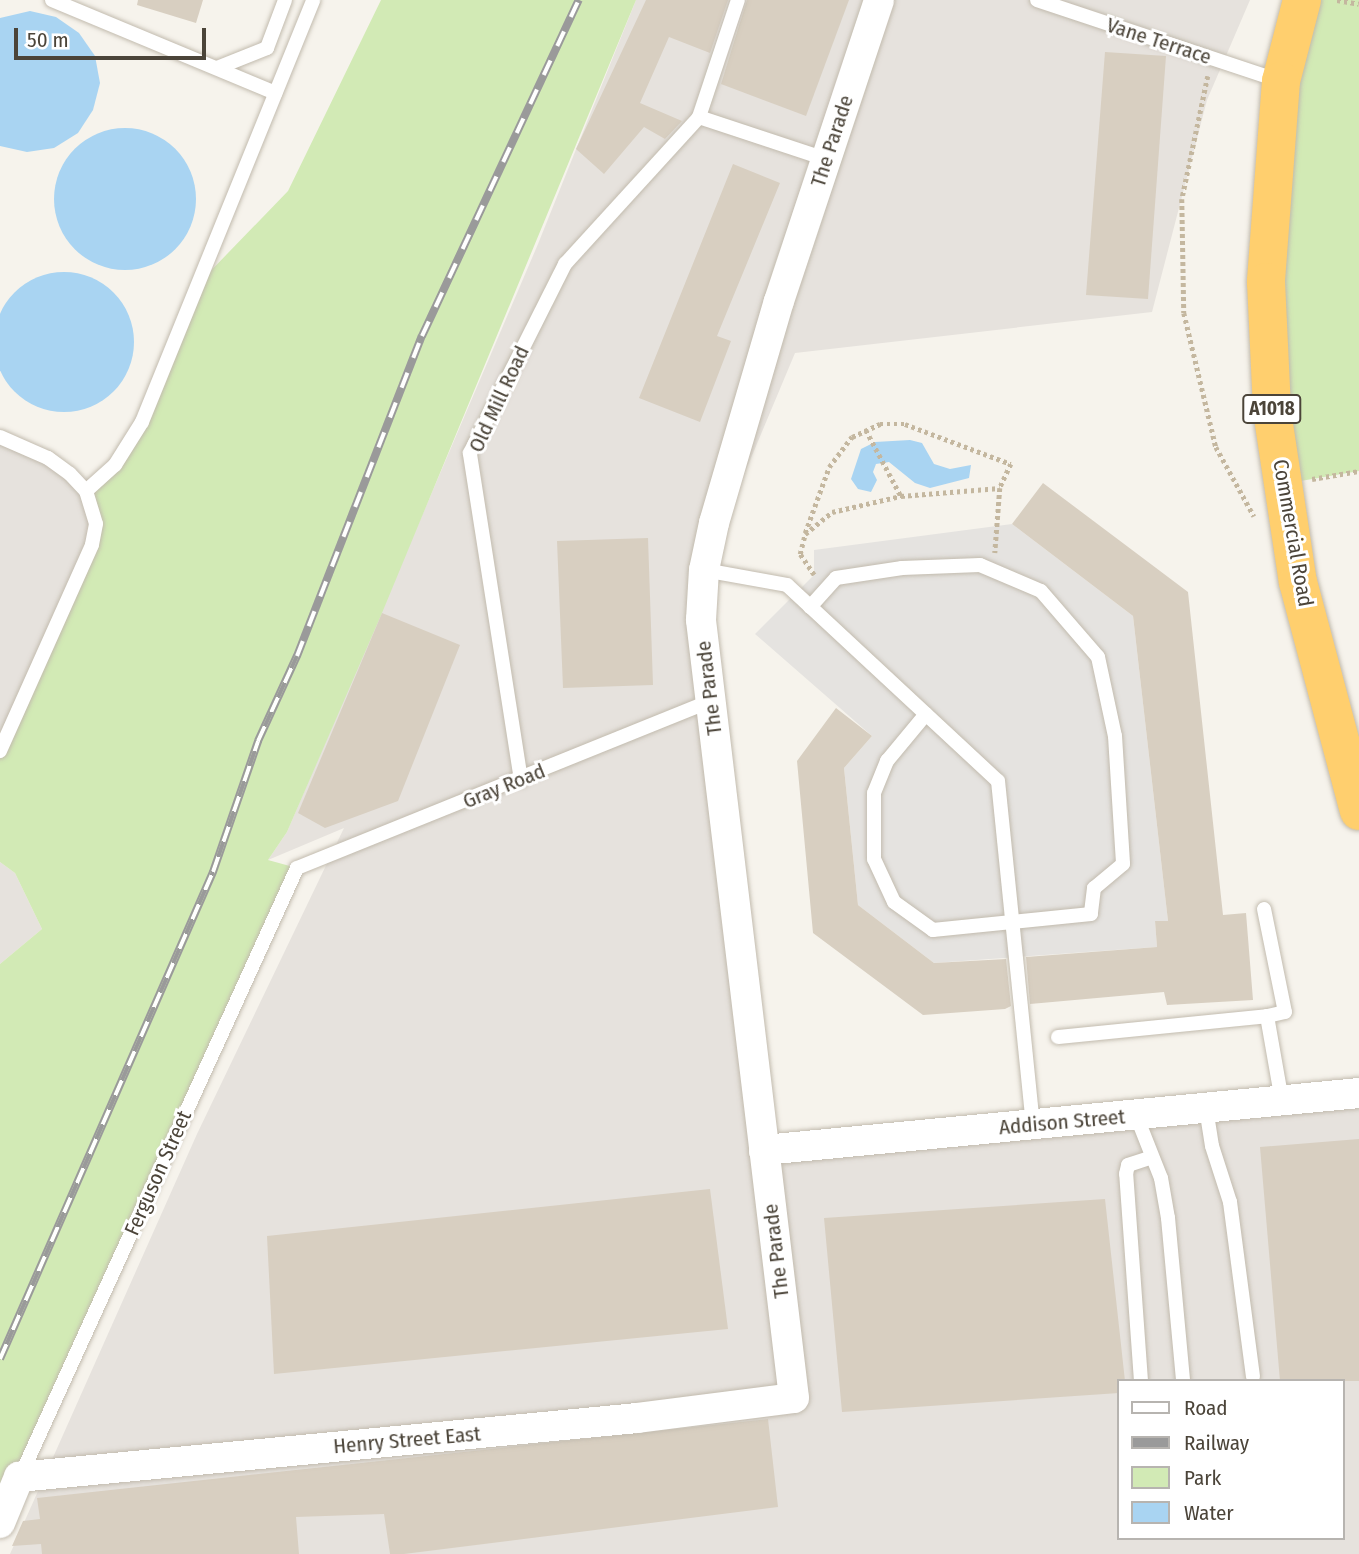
<!DOCTYPE html>
<html>
<head>
<meta charset="utf-8">
<style>
	body { margin:0 }
	#map { position:relative; width:1359px; height:1554px; overflow:hidden; background:#f6f3ec; font-family:"Fira Sans Condensed",sans-serif }
	div>[style] { position:absolute }
	[style*='--x'] { left:calc(var(--x)*1px); top:calc(var(--y)*1px); width:calc(var(--w)*1px); rotate:calc(var(--a)*1deg) }
	.industrial>* { inset:0; background:#e6e2dd }
	.green>* { inset:0; background:#d2eab5 }
	.parking>* { inset:0; background:#e5e3e0 }
	.water>* { inset:0; background:#a9d4f2 }
	.round { border-radius:50% }
	.building>* { inset:0; background:#d8cfc1 }
	.path>* { height:4.5px; margin-top:-2.25px; transform-origin:0; background:repeating-linear-gradient(90deg,#c4b79f 0 3.5px,transparent 0 7px) }
	.roads { filter:drop-shadow(0 0 2px #c2bbae) drop-shadow(0 0 2px #c2bbae) }
	.lane>* { height:14px; margin:-7px; padding:0 7px; transform-origin:7px; border-radius:7px; background:#fff }
	.street>* { height:30px; margin:-15px; padding:0 15px; transform-origin:15px; border-radius:15px; background:#fff }
	.highway>* { height:38px; margin:-19px; padding:0 19px; transform-origin:19px; border-radius:19px; background:#ffcf6e }
	.rail>* { height:8px; margin-top:-4px; transform-origin:0; background:repeating-linear-gradient(90deg,#fff 0 16px,#9a9a9a 0 32px); box-sizing:border-box; border-block:2px solid #9a9a9a }
	span { translate:-50% -50%; white-space:nowrap; text-align:center; line-height:1.15; -webkit-text-stroke:6px #fff; paint-order:stroke }
	.shield-label span { padding:2px 5px; background:#fff; border:2px solid; border-radius:5px; -webkit-text-stroke-width:0 }
	.shield-label { font-size:19px; color:#4b4439; font-weight:700 }
	.street-label { font-size:21px; color:#4b4439 }
	.legend { position:absolute; left:1117px; top:1379px; width:228px; height:161px; box-sizing:border-box; background:#fff; border:2px solid #b7b4b0; margin:0; padding:9px 12px; list-style:none; font-size:21px; color:#4b4439 }
	.legend li { display:flex; align-items:center; gap:14px; height:35px }
	.legend b { width:35px; border:2px solid #b7b4b0 }
	.scale { position:absolute; left:14px; top:28px; width:192px; height:32px; box-sizing:border-box; border:4px solid #4b4439; border-top:0; padding-left:9px; font-size:21px; line-height:24px; white-space:nowrap; color:#4b4439; -webkit-text-stroke:5px #fff; paint-order:stroke }
</style>
</head>
<body>
<div id="map">
	<div class="industrial">
		<i style="clip-path:polygon(evenodd,636px 0,1250px 0,1207px 100px,1152px 312px,795px 353px,704px 570px,764px 1150px,1359px 1093px,1359px 1554px,10px 1554px,197px 1134px,344px 828px,268px 860px,287px 832px,538px 244px,636px 0,1119px 1381px,1343px 1381px,1343px 1538px,1119px 1538px,1119px 1381px)"></i>
		<i style="clip-path:polygon(0 437px,70px 474px,96px 524px,0 751px)"></i>
		<i style="clip-path:polygon(0 862px,15px 873px,42px 929px,0 964px)"></i>
	</div>
	<div class="green">
		<i style="clip-path:polygon(381px 0,636px 0,382px 613px,287px 832px,268px 860px,297px 868px,0 1523px,0 964px,42px 929px,15px 873px,0 862px,0 751px,92px 545px,86px 491px,115px 465px,198px 284px,288px 191px)"></i>
		<i style="clip-path:polygon(1302px 0,1359px 0,1359px 471px,1283px 484px,1272px 411px)"></i>
	</div>
	<div class="parking">
		<i style="clip-path:polygon(1012px 524px,1133px 616px,1168px 921px,1155px 921px,1157px 947px,934px 963px,858px 905px,844px 768px,872px 736px,755px 634px,814px 575px,814px 550px)"></i>
	</div>
	<div class="water">
		<i style="clip-path:polygon(30px 11px,56px 17px,79px 33px,95px 56px,100px 83px,93px 110px,78px 133px,54px 148px,27px 152px,0 146px,0 18px)"></i>
		<i class="round" style="left:54px;top:128px;width:142px;height:142px"></i>
		<i class="round" style="left:-6px;top:272px;width:140px;height:140px"></i>
		<i style="clip-path:polygon(910px 440px,922px 443px,934px 464px,950px 469px,971px 465px,969px 478px,930px 488px,915px 483px,889px 462px,876px 464px,873px 472px,877px 480px,871px 492px,858px 489px,851px 479px,861px 449px,875px 442px)"></i>
	</div>
	<div class="building">
		<i style="clip-path:polygon(138px 0,203px 0,196px 23px,137px 5px)"></i>
		<i style="clip-path:polygon(646px 0,728px 0,710px 53px,669px 37px,640px 103px,682px 121px,665px 139px,644px 127px,604px 174px,576px 149px)"></i>
		<i style="clip-path:polygon(747px 0,849px 0,806px 116px,721px 84px)"></i>
		<i style="clip-path:polygon(1105px 52px,1166px 56px,1148px 299px,1086px 295px)"></i>
		<i style="clip-path:polygon(733px 164px,780px 183px,717px 336px,731px 341px,700px 422px,639px 398px)"></i>
		<i style="clip-path:polygon(1043px 483px,1188px 592px,1223px 915px,1246px 913px,1253px 1000px,1167px 1005px,1164px 992px,1030px 1004px,1026px 957px,1157px 947px,1155px 921px,1168px 921px,1133px 616px,1012px 524px)"></i>
		<i style="clip-path:polygon(648px 538px,653px 685px,563px 688px,557px 541px)"></i>
		<i style="clip-path:polygon(382px 613px,460px 645px,398px 801px,325px 828px,298px 813px)"></i>
		<i style="clip-path:polygon(836px 708px,872px 736px,844px 768px,858px 905px,934px 963px,1006px 959px,1011px 1006px,1005px 1009px,923px 1015px,813px 933px,797px 761px)"></i>
		<i style="clip-path:polygon(1359px 1139px,1359px 1381px,1280px 1381px,1260px 1147px)"></i>
		<i style="clip-path:polygon(710px 1189px,728px 1329px,274px 1374px,267px 1236px)"></i>
		<i style="clip-path:polygon(1105px 1199px,1125px 1381px,1119px 1381px,1119px 1393px,842px 1412px,824px 1218px)"></i>
		<i style="clip-path:polygon(768px 1419px,778px 1507px,404px 1554px,390px 1554px,384px 1514px,296px 1517px,299px 1554px,42px 1554px,41px 1544px,12px 1546px,23px 1521px,40px 1519px,37px 1498px)"></i>
	</div>
	<div class="path">
		<i style="--x:1337;--y:0;--w:22;--a:10"></i>
		<i style="--x:1208;--y:76;--w:126;--a:101.9"></i>
		<i style="--x:1182;--y:199;--w:114;--a:89"></i>
		<i style="--x:1184;--y:313;--w:138;--a:76.6"></i>
		<i style="--x:1216;--y:447;--w:79;--a:61.2"></i>
		<i style="--x:866;--y:430;--w:75;--a:62.1"></i>
		<i style="--x:1312;--y:479;--w:48;--a:-9.7"></i>
		<i style="--x:805;--y:533;--w:70;--a:-70"></i>
		<i style="--x:829;--y:467;--w:38;--a:-53"></i>
		<i style="--x:852;--y:437;--w:31;--a:-25"></i>
		<i style="--x:880;--y:424;--w:25;--a:0"></i>
		<i style="--x:905;--y:424;--w:113;--a:20.7"></i>
		<i style="--x:1011;--y:464;--w:26;--a:115"></i>
		<i style="--x:814;--y:575;--w:25;--a:-124"></i>
		<i style="--x:800;--y:554;--w:21;--a:-76"></i>
		<i style="--x:805;--y:534;--w:35;--a:-39"></i>
		<i style="--x:832;--y:512;--w:71;--a:-13.1"></i>
		<i style="--x:901;--y:496;--w:99;--a:-4.6"></i>
		<i style="--x:1000;--y:488;--w:65;--a:94.4"></i>
	</div>
	<div class="roads">
		<div class="lane">
			<i style="--x:52;--y:0;--w:242;--a:22.6"></i>
			<i style="--x:1037;--y:0;--w:256;--a:18.4"></i>
			<i style="--x:217;--y:68;--w:54;--a:-21.8"></i>
			<i style="--x:267;--y:48;--w:51;--a:-69.4"></i>
			<i style="--x:699;--y:117;--w:134;--a:18.3"></i>
			<i style="--x:0;--y:437;--w:52;--a:23.6"></i>
			<i style="--x:48;--y:458;--w:27;--a:36"></i>
			<i style="--x:70;--y:474;--w:23;--a:47"></i>
			<i style="--x:86;--y:491;--w:34;--a:73"></i>
			<i style="--x:96;--y:524;--w:21;--a:101"></i>
			<i style="--x:92;--y:545;--w:226;--a:114.1"></i>
			<i style="--x:86;--y:491;--w:39;--a:-42"></i>
			<i style="--x:115;--y:465;--w:51;--a:-57.9"></i>
			<i style="--x:142;--y:422;--w:455;--a:-67.9"></i>
			<i style="--x:704;--y:570;--w:84;--a:10.2"></i>
			<i style="--x:787;--y:585;--w:288;--a:42.9"></i>
			<i style="--x:998;--y:781;--w:346;--a:84.2"></i>
			<i style="--x:810;--y:607;--w:39;--a:-48"></i>
			<i style="--x:836;--y:578;--w:67;--a:-8.6"></i>
			<i style="--x:902;--y:568;--w:78;--a:-2.2"></i>
			<i style="--x:980;--y:565;--w:66;--a:23.1"></i>
			<i style="--x:1041;--y:591;--w:87;--a:49.2"></i>
			<i style="--x:1098;--y:657;--w:81;--a:77.9"></i>
			<i style="--x:1115;--y:736;--w:128;--a:86.4"></i>
			<i style="--x:1123;--y:864;--w:38;--a:140"></i>
			<i style="--x:1094;--y:888;--w:26;--a:97"></i>
			<i style="--x:1091;--y:914;--w:159;--a:174.2"></i>
			<i style="--x:933;--y:930;--w:48;--a:-144.3"></i>
			<i style="--x:894;--y:902;--w:47;--a:-114.9"></i>
			<i style="--x:874;--y:859;--w:66;--a:-90"></i>
			<i style="--x:874;--y:793;--w:35;--a:-68"></i>
			<i style="--x:887;--y:761;--w:61;--a:-50.3"></i>
			<i style="--x:521;--y:780;--w:331;--a:-98.9"></i>
			<i style="--x:470;--y:453;--w:212;--a:-63.3"></i>
			<i style="--x:565;--y:264;--w:199;--a:-47.6"></i>
			<i style="--x:699;--y:117;--w:123;--a:-71.6"></i>
			<i style="--x:1264;--y:909;--w:105;--a:78.5"></i>
			<i style="--x:1285;--y:1012;--w:18;--a:167"></i>
			<i style="--x:1058;--y:1037;--w:210;--a:-5.7"></i>
			<i style="--x:1267;--y:1016;--w:86;--a:80"></i>
			<i style="--x:1206;--y:1108;--w:38;--a:81"></i>
			<i style="--x:1212;--y:1146;--w:59;--a:72.2"></i>
			<i style="--x:1230;--y:1202;--w:176;--a:82.5"></i>
			<i style="--x:1136;--y:1115;--w:68;--a:68.4"></i>
			<i style="--x:1161;--y:1178;--w:41;--a:80.1"></i>
			<i style="--x:1168;--y:1218;--w:164;--a:84.7"></i>
			<i style="--x:1141;--y:1381;--w:208;--a:-94.1"></i>
			<i style="--x:1126;--y:1174;--w:9;--a:-77"></i>
			<i style="--x:1128;--y:1165;--w:23;--a:-18"></i>
			<i style="--x:20;--y:1477;--w:669;--a:-65.54"></i>
			<i style="--x:297;--y:868;--w:445;--a:-22"></i>
		</div>
		<div class="street">
			<i style="--x:764;--y:1150;--w:598;--a:-5.47"></i>
			<i style="--x:0;--y:1523;--w:50;--a:-67.6"></i>
			<i style="--x:19;--y:1477;--w:621;--a:-5.45"></i>
			<i style="--x:637;--y:1418;--w:158;--a:-7.3"></i>
			<i style="--x:794;--y:1398;--w:784;--a:-96.82"></i>
			<i style="--x:701;--y:620;--w:50;--a:-86.6"></i>
			<i style="--x:704;--y:570;--w:48;--a:-78"></i>
			<i style="--x:714;--y:523;--w:231;--a:-73.7"></i>
			<i style="--x:779;--y:301;--w:317;--a:-71.6"></i>
		</div>
		<div class="highway">
			<i style="--x:1302;--y:0;--w:84;--a:104.5"></i>
			<i style="--x:1281;--y:81;--w:202;--a:94.3"></i>
			<i style="--x:1266;--y:282;--w:129;--a:87.3"></i>
			<i style="--x:1272;--y:411;--w:173;--a:81.4"></i>
			<i style="--x:1298;--y:582;--w:237;--a:75.1"></i>
		</div>
	</div>
	<div class="rail">
		<i style="--x:0;--y:1359;--w:532;--a:-66.38"></i>
		<i style="--x:213;--y:872;--w:139;--a:-71"></i>
		<i style="--x:258;--y:741;--w:94;--a:-65.4"></i>
		<i style="--x:297;--y:656;--w:344;--a:-68.7"></i>
		<i style="--x:422;--y:336;--w:371;--a:-65"></i>
	</div>
	<div class="shield-label">
		<span style="left:1272px;top:409px">A1018</span>
	</div>
	<div class="street-label">
		<span style="left:1159px;top:41px;rotate:18deg">Vane Terrace</span>
		<span style="left:832px;top:141px;rotate:-72deg">The Parade</span>
		<span style="left:499px;top:399px;rotate:-65deg">Old Mill Road</span>
		<span style="left:1293px;top:533px;rotate:80deg">Commercial Road</span>
		<span style="left:709px;top:688px;rotate:-97deg">The Parade</span>
		<span style="left:504px;top:786px;rotate:-22deg">Gray Road</span>
		<span style="left:1062px;top:1122px;rotate:-5deg">Addison Street</span>
		<span style="left:158px;top:1173px;rotate:-66deg">Ferguson Street</span>
		<span style="left:776px;top:1251px;rotate:-97deg">The Parade</span>
		<span style="left:407px;top:1440px;rotate:-5deg">Henry Street East</span>
	</div>
	<ul class="legend">
	<li><b style="height:9px;background:#fff"></b>Road</li>
	<li><b style="height:9px;background:#9a9a9a"></b>Railway</li>
	<li><b style="height:19px;background:#d2eab5"></b>Park</li>
	<li><b style="height:19px;background:#a9d4f2"></b>Water</li>
	</ul>
	<div class="scale">50 m</div>
</div>
</body>
</html>
